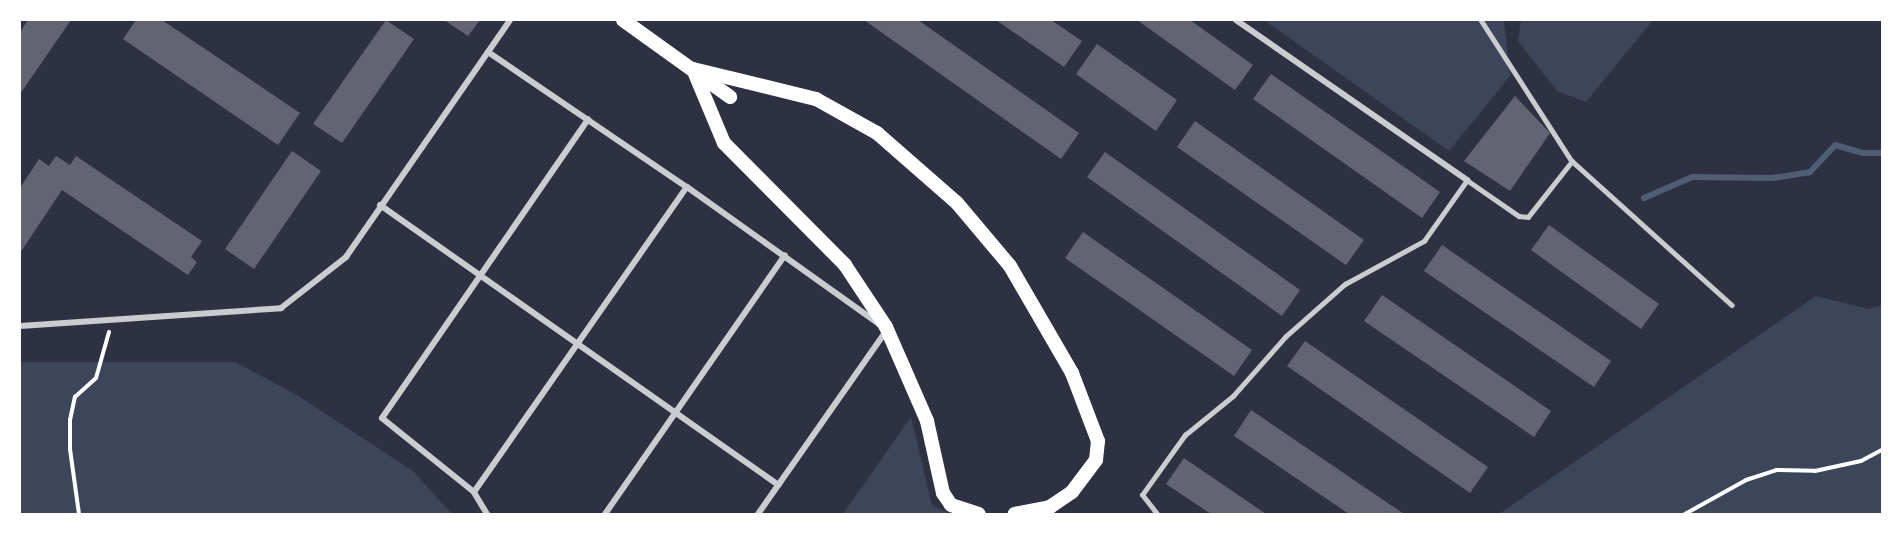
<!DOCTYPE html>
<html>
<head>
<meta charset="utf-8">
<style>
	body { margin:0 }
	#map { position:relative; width:1902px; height:534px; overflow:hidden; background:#2d3142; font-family:"Noto Sans",sans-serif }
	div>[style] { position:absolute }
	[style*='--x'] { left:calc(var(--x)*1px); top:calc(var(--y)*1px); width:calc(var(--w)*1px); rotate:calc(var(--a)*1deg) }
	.green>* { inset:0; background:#3c4559 }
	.stream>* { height:6px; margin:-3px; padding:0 3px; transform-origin:3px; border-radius:3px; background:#4f5d75 }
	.building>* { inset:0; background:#626471 }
	.path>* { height:4px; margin:-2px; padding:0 2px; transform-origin:2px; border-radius:2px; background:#fff }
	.service>* { height:4.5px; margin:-2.25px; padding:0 2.25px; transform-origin:2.25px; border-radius:2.25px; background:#caccd0 }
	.minor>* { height:6px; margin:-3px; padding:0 3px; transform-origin:3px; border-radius:3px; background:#caccd0 }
	.primary>* { height:14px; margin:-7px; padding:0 7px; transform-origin:7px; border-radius:7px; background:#fff }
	span { translate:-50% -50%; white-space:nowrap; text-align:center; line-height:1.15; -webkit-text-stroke:6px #fff; paint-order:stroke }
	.frame { position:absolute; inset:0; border:21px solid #fff; pointer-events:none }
</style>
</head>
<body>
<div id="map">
	<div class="green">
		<i style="clip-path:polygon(1264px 20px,1504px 20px,1510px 76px,1449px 151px)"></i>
		<i style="clip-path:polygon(1521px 20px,1653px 20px,1586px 102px,1557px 91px,1518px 41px)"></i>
		<i style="clip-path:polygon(1816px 296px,1869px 309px,1882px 305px,1882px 514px,1499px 514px)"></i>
		<i style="clip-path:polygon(20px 362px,235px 362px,297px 395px,413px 471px,452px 514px,20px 514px)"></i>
		<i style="clip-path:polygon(911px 417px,932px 505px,950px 514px,843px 514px)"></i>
	</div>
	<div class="stream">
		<i style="--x:1644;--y:198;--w:52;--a:-23.6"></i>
		<i style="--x:1692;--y:177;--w:81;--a:0.7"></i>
		<i style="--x:1773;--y:178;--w:37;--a:-9"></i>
		<i style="--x:1810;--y:172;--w:37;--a:-47"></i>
		<i style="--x:1835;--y:145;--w:29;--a:16"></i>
		<i style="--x:1863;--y:153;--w:19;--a:0"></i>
	</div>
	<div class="building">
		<i style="clip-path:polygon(28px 20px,71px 20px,20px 94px,20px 32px)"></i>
		<i style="clip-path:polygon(136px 20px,162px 20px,300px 113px,278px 145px,123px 39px)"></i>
		<i style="clip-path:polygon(386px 20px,414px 39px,342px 143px,313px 124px)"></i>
		<i style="clip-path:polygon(444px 20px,480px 20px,468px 36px)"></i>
		<i style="clip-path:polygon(864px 20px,918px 20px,1079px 133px,1061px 159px)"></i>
		<i style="clip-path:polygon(996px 20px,1051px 20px,1082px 41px,1064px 67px)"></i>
		<i style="clip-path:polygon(1137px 20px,1190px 20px,1253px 65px,1235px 90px)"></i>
		<i style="clip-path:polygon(1097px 44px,1177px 100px,1156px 131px,1076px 74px)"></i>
		<i style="clip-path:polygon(1271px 74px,1440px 192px,1422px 218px,1253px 99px)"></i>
		<i style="clip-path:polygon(1515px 96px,1550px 133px,1510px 191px,1464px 161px)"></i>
		<i style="clip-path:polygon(1195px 121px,1364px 240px,1346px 265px,1177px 147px)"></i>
		<i style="clip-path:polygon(292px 151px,321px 171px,254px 269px,225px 249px)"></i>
		<i style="clip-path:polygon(1105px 152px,1300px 290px,1282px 316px,1087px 177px)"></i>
		<i style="clip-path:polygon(56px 156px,70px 165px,76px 156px,202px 241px,191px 257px,197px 262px,188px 275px,62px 190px,20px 253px,20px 188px,39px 159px,49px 166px)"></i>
		<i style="clip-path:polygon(1549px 225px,1659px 304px,1641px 329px,1531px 250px)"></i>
		<i style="clip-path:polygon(1083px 232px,1252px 350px,1234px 376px,1065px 258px)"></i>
		<i style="clip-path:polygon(1442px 245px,1611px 361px,1594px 387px,1424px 271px)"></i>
		<i style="clip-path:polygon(1382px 295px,1551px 411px,1534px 437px,1364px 321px)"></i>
		<i style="clip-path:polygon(1305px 341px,1488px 467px,1470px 493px,1287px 366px)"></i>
		<i style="clip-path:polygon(1251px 410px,1404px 514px,1349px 514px,1234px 436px)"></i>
		<i style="clip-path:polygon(1184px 458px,1266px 514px,1211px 514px,1166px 484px)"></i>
	</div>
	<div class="path">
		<i style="--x:79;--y:514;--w:66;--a:-97.9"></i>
		<i style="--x:70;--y:449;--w:29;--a:-90"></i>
		<i style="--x:70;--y:420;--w:24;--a:-78"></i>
		<i style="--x:75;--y:397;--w:28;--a:-42"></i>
		<i style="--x:96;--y:378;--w:48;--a:-74.2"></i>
		<i style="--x:1685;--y:514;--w:70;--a:-29.1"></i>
		<i style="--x:1746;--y:480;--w:32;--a:-18"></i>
		<i style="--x:1776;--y:470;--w:39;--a:1"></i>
		<i style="--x:1815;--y:471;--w:47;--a:-12.3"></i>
		<i style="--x:1861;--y:461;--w:24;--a:-28"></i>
	</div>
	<div class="service">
		<i style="--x:1481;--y:20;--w:168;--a:57.2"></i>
		<i style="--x:1157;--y:514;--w:24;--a:-128"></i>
		<i style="--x:1142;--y:495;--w:74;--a:-54.4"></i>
		<i style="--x:1185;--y:435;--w:62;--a:-39.1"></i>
		<i style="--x:1233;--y:396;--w:79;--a:-48.6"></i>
		<i style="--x:1285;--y:337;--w:80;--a:-41.5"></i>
		<i style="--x:1345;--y:284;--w:90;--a:-28.6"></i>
		<i style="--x:1424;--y:241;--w:75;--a:-54.8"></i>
		<i style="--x:1467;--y:180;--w:63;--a:34.7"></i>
		<i style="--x:1519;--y:216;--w:9;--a:6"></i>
		<i style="--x:1528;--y:217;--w:71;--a:-51.8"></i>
		<i style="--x:1572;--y:161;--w:215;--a:42"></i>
	</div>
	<div class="minor">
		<i style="--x:1236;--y:20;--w:281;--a:34.7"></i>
		<i style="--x:488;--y:52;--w:240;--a:34.2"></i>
		<i style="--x:687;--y:187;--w:236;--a:35.5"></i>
		<i style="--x:380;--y:205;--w:487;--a:35.1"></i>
		<i style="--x:20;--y:326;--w:262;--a:-3.9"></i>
		<i style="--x:281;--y:308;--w:83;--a:-38.1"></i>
		<i style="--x:346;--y:257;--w:288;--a:-55.3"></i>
		<i style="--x:474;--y:492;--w:372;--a:-55.1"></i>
		<i style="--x:487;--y:514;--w:26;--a:-121"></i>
		<i style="--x:474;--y:492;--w:118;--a:-141.2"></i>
		<i style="--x:382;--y:418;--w:363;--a:-55.4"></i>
		<i style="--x:605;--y:514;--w:315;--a:-55.2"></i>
		<i style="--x:758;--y:514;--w:223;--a:-55"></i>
	</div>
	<div class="primary">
		<i style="--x:623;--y:20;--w:132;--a:35.7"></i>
		<i style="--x:693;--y:69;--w:127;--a:13.7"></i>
		<i style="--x:816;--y:99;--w:70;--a:29.1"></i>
		<i style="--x:877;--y:133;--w:106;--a:41.2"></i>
		<i style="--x:957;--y:203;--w:82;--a:49.9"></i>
		<i style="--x:1010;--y:266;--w:124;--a:59.9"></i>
		<i style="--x:1072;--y:373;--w:73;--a:69.1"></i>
		<i style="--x:1098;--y:441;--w:19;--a:96"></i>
		<i style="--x:1096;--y:460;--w:40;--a:127"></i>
		<i style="--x:1072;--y:492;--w:27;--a:146"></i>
		<i style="--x:1050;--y:507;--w:36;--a:169"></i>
		<i style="--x:693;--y:69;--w:80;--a:67.3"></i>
		<i style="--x:724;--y:143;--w:172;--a:45.2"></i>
		<i style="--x:845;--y:265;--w:74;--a:56.5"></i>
		<i style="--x:886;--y:327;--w:103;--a:66.4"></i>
		<i style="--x:927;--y:421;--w:74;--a:77.5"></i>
		<i style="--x:943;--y:493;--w:14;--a:56"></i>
		<i style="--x:951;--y:505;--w:29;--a:18"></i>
	</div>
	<div class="frame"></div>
</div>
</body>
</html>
